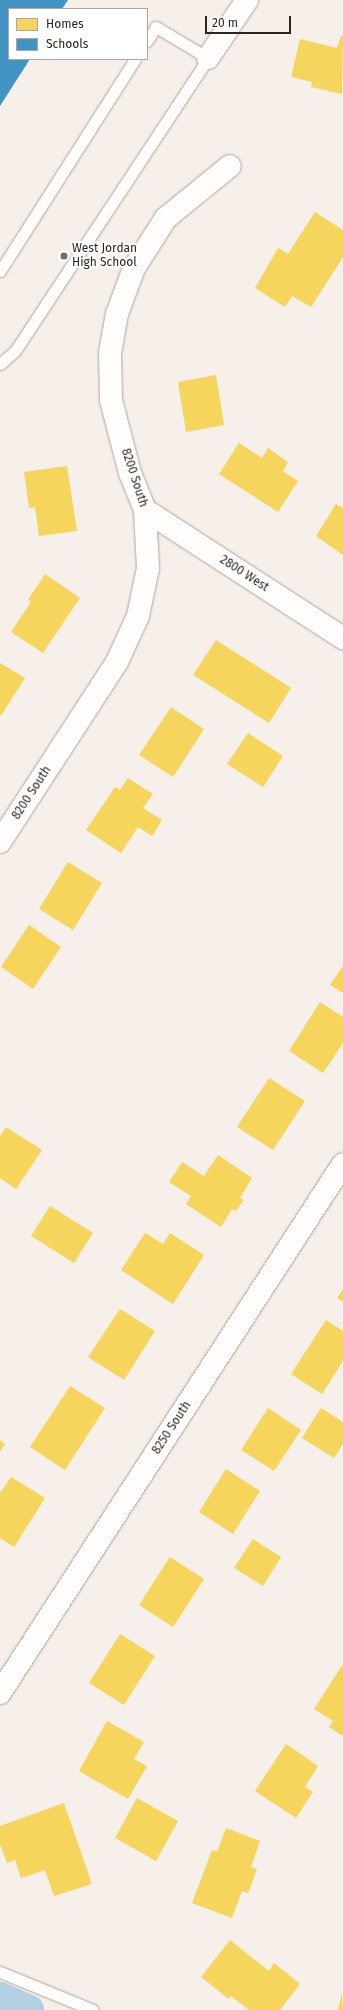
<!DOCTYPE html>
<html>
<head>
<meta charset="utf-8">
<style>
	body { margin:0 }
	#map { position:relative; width:343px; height:2010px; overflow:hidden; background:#f7f0ea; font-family:"Fira Sans",sans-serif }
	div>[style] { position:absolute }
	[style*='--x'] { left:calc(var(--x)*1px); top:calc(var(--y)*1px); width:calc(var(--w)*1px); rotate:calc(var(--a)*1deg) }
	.homes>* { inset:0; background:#f6d55c }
	.schools>* { inset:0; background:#4393c3 }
	.canal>* { height:30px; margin:-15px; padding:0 15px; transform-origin:15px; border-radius:15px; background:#b3cfe3 }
	.roads { filter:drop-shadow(0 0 1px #ada6a0) drop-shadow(0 0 1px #ada6a0) }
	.service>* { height:11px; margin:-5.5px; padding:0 5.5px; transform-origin:5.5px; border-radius:5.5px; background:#fefdfc }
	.minor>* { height:22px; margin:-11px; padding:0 11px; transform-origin:11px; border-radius:11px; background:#fefdfc }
	.dots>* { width:11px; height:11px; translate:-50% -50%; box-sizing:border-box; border:2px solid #fff; border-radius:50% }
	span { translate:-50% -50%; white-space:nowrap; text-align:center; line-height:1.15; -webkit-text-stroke:4px #fff; paint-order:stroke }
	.poi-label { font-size:12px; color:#2c241c }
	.left { translate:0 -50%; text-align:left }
	.street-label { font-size:12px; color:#2c241c }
	.legend { position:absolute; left:8px; top:8px; width:140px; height:52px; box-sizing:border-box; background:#fff; border:1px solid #aba7a4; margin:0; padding:5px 7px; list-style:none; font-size:12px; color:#2c241c }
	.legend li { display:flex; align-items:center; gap:8px; height:20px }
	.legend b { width:20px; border:1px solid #aba7a4 }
	.scale { position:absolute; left:205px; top:16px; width:86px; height:18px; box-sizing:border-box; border:2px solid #2c241c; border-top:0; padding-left:5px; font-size:12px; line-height:14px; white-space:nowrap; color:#2c241c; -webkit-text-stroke:3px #fff; paint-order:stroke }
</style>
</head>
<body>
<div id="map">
	<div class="homes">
		<i style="clip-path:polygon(341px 36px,343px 36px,342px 94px,311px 87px,312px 82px,291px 77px,300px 39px,337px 48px)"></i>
		<i style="clip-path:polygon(315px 212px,343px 230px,343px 257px,311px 307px,292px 296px,285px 307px,255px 288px,278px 248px,288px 254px)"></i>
		<i style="clip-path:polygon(216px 375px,224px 425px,186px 432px,178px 382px)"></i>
		<i style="clip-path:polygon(239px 443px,262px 458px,268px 448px,288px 462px,283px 471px,298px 481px,278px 512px,219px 474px)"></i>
		<i style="clip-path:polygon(67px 466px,77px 531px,39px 536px,35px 507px,29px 508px,24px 472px)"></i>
		<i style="clip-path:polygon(336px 504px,343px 508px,343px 555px,316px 536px)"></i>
		<i style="clip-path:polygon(45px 574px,80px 598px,43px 653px,11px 632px,31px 602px,28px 600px)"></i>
		<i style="clip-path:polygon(216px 640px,291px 688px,269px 723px,193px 675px)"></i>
		<i style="clip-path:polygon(0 663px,25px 678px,0 717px)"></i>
		<i style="clip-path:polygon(171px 707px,204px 729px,173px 777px,139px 755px)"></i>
		<i style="clip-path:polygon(248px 733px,283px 756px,263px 787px,227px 764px)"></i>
		<i style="clip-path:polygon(128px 778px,153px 794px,143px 808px,162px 820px,152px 836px,138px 827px,121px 853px,86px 830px,115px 787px,120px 790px)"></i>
		<i style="clip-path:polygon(68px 862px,102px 883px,73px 930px,39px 909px)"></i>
		<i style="clip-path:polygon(29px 925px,61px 947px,33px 989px,1px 967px)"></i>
		<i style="clip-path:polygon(343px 966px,343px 993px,330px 985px)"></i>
		<i style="clip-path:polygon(320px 1002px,343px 1017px,343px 1043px,323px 1073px,289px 1051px)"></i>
		<i style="clip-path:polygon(269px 1078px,305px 1101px,273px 1150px,237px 1127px)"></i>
		<i style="clip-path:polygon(6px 1127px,42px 1150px,16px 1189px,0 1178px,0 1136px)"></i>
		<i style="clip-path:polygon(218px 1155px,252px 1178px,240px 1198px,244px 1200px,236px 1211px,232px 1209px,221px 1227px,186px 1204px,191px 1196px,169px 1182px,182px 1162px,204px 1176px)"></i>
		<i style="clip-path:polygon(50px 1206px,93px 1233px,74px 1263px,31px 1236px)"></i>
		<i style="clip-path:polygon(145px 1233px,163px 1244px,170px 1233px,204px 1255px,173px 1304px,121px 1270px)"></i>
		<i style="clip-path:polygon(343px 1289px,343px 1302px,337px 1298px)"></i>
		<i style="clip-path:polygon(120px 1309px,155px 1331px,124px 1380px,88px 1357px)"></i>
		<i style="clip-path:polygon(326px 1320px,343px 1331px,343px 1361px,322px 1394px,291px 1374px)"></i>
		<i style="clip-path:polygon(70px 1386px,105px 1408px,65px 1470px,30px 1447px)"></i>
		<i style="clip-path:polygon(268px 1408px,301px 1430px,274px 1471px,241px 1450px)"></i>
		<i style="clip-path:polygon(321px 1408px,343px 1422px,343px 1444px,334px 1458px,302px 1438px)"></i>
		<i style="clip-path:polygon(0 1440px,5px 1444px,0 1452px)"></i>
		<i style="clip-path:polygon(226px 1469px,260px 1491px,233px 1534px,199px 1512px)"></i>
		<i style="clip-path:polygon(11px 1477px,45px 1498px,14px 1547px,0 1538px,0 1493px)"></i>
		<i style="clip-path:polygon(253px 1539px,281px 1557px,263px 1586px,234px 1568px)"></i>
		<i style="clip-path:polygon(170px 1557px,204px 1579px,173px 1627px,139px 1605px)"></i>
		<i style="clip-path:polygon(120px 1634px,155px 1656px,124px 1705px,89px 1683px)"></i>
		<i style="clip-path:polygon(343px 1664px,343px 1736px,329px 1727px,333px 1721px,314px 1709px)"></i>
		<i style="clip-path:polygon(107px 1721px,144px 1742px,134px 1759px,147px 1766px,128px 1799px,79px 1771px)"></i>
		<i style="clip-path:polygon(286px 1744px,318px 1766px,305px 1787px,313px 1792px,296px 1818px,255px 1791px)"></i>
		<i style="clip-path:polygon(137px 1798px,178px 1821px,156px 1861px,115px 1838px)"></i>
		<i style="clip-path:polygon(64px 1803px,92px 1884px,54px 1896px,45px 1870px,21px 1878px,15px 1860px,7px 1863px,0 1844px,0 1826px)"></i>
		<i style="clip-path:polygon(226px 1828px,260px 1841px,251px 1867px,257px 1869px,248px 1893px,242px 1891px,232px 1918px,192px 1903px,212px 1850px,217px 1852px)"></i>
		<i style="clip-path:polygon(230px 1940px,269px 1971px,274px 1963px,300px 1984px,280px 2010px,249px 2010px,231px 1996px,229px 1999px,201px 1977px)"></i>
		<i style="clip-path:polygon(342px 1993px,343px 2010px,338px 2010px)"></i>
	</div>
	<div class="schools">
		<i style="clip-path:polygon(0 0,68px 0,62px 9px,9px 9px,9px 59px,30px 59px,0 106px)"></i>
	</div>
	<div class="canal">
		<i style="--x:0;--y:1997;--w:32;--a:24"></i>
	</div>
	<div class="roads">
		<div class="service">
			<i style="--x:0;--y:271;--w:251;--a:-57.5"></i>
			<i style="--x:0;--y:364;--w:20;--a:-41"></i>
			<i style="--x:15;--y:351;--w:351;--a:-56.6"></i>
			<i style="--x:208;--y:58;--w:61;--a:-149.2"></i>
			<i style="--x:156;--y:27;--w:17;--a:123"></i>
			<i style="--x:0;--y:1972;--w:100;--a:22.2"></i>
		</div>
		<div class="minor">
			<i style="--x:208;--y:58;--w:70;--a:-56.1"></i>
			<i style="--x:145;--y:510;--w:236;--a:32.9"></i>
			<i style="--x:0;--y:842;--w:215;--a:-57"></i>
			<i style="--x:117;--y:662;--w:51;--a:-65.5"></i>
			<i style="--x:138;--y:616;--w:49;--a:-78.2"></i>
			<i style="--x:148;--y:568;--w:58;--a:-93"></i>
			<i style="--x:145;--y:510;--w:40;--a:-112"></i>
			<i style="--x:130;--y:473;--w:75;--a:-104.6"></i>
			<i style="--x:111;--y:400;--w:47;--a:-91.2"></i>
			<i style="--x:110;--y:353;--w:40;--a:-80"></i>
			<i style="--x:117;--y:314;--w:49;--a:-69.7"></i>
			<i style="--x:134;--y:268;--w:59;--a:-57.4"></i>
			<i style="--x:166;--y:218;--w:82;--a:-39.1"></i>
			<i style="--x:0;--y:1693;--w:630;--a:-57.04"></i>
		</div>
	</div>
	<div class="dots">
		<i style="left:64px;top:256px;background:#736b64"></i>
	</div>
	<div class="poi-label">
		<span class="left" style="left:72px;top:256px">West Jordan<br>High School</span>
	</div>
	<div class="street-label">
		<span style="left:134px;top:478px;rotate:72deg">8200 South</span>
		<span style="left:244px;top:574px;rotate:33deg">2800 West</span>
		<span style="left:32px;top:793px;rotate:-57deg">8200 South</span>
		<span style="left:172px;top:1428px;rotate:-57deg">8250 South</span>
	</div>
	<ul class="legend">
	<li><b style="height:11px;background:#f6d55c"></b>Homes</li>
	<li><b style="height:11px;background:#4393c3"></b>Schools</li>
	</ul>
	<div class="scale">20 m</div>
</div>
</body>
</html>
